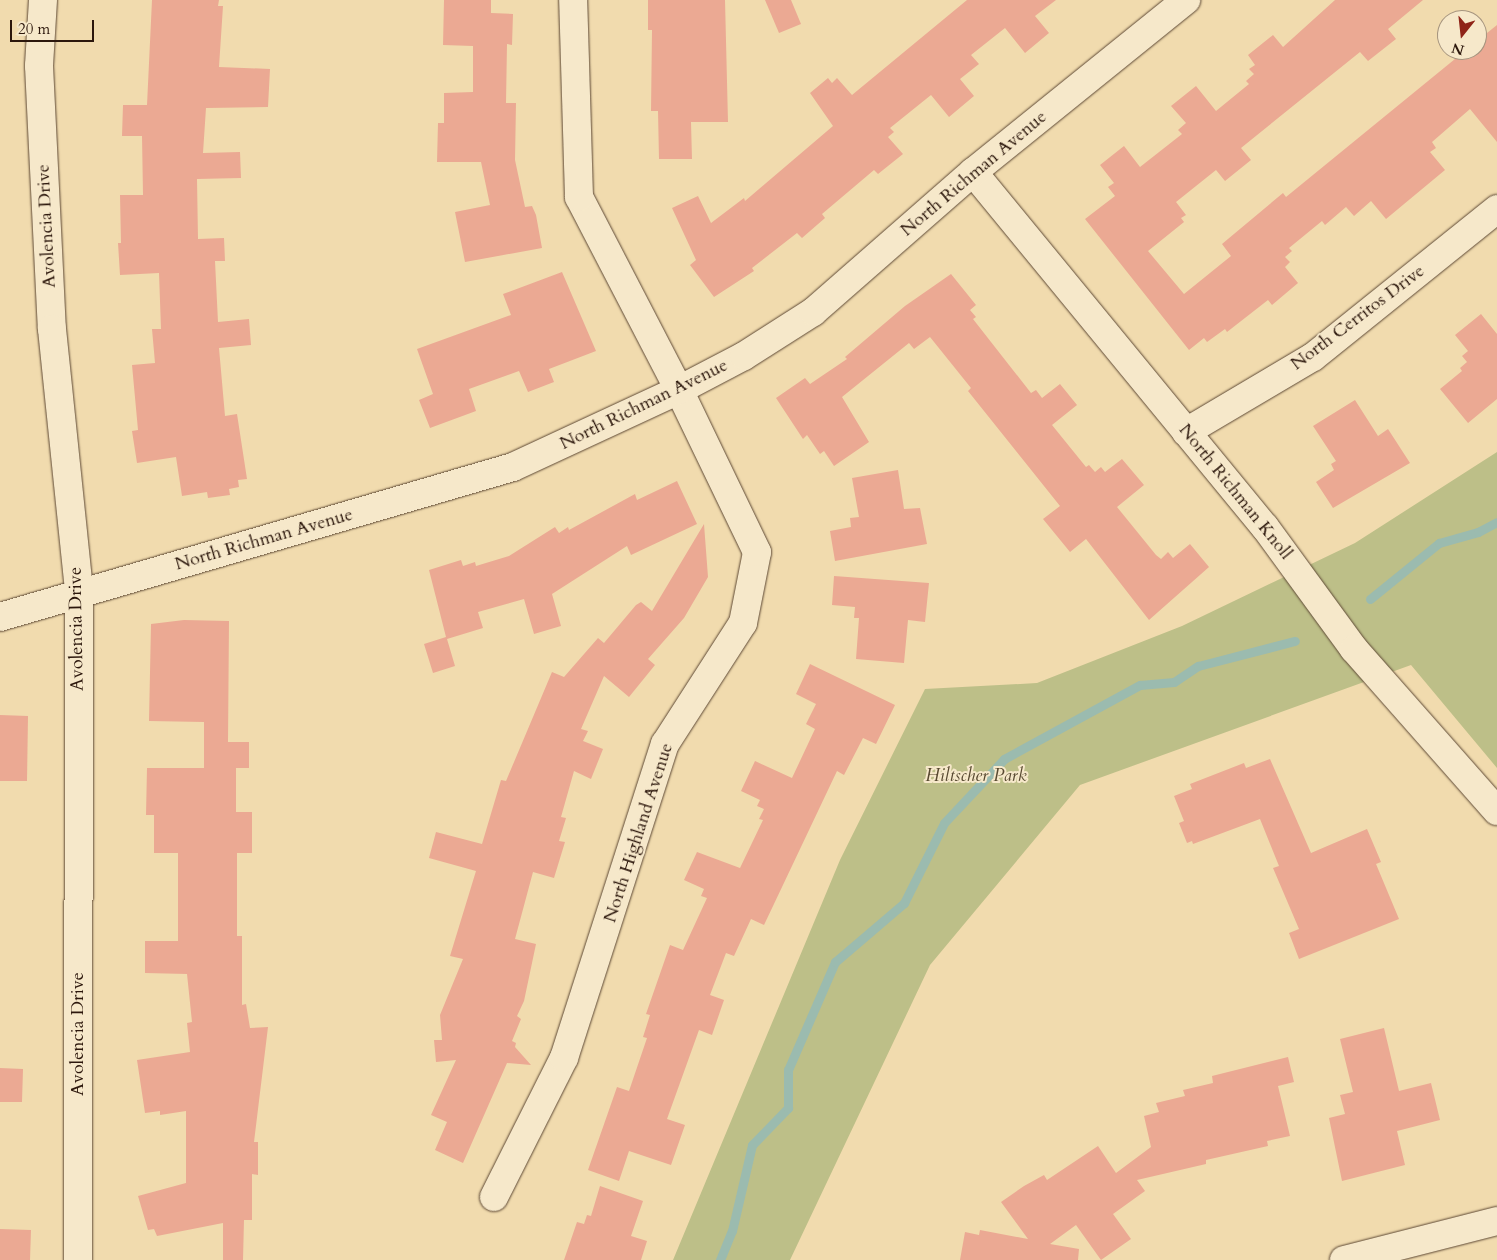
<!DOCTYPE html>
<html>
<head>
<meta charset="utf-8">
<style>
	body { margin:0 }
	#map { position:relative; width:1497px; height:1260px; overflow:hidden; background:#f1dbae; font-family:Cardo,serif }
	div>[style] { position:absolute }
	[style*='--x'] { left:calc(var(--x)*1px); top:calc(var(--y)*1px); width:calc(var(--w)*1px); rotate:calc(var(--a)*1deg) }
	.green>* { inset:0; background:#bdbf88 }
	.stream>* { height:9px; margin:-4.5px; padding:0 4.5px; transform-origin:4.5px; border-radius:4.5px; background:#9bbbaf }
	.building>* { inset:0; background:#eba993 }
	.roads { filter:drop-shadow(0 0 1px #5d4834) drop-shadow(0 0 1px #5d4834) }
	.minor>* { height:28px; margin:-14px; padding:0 14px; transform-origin:14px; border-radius:14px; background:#f6e8ca }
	span { translate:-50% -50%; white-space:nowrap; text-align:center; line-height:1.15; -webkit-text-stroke:4px #f6e8ca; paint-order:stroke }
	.street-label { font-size:18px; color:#2c170c }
	.park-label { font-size:18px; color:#584931; font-style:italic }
	.north { position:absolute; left:1437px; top:10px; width:50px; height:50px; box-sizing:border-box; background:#f6e8ca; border:1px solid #a5947e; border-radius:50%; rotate:196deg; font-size:14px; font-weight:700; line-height:20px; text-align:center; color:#2c170c }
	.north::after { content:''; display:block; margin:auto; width:18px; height:22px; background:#8f2418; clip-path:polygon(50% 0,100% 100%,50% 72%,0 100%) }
	.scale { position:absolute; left:10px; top:20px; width:84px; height:22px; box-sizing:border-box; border:2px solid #2c170c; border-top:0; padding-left:6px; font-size:15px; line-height:18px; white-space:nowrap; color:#2c170c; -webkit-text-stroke:4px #f6e8ca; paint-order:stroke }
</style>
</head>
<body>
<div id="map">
	<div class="green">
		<i style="clip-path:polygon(1497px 452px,1497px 768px,1411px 665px,1080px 785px,930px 965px,790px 1260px,673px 1260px,840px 860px,925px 689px,1037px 683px,1182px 626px,1355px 543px)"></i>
	</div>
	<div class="stream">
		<i style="--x:1370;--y:599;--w:89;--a:-39.1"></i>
		<i style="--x:1439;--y:543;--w:41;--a:-15.8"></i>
		<i style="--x:1478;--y:532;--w:21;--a:-28"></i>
		<i style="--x:720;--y:1260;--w:31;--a:-68"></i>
		<i style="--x:732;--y:1231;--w:88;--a:-76.9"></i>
		<i style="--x:752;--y:1145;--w:52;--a:-45.8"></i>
		<i style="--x:788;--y:1108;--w:38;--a:-90"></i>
		<i style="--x:788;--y:1070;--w:118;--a:-66.5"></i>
		<i style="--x:835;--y:962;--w:91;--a:-40.5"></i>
		<i style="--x:904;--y:903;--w:89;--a:-63.4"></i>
		<i style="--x:944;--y:823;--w:88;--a:-46.8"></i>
		<i style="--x:1004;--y:759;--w:155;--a:-28.6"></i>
		<i style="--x:1140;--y:685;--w:34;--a:-5"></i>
		<i style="--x:1174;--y:682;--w:29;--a:-34"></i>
		<i style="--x:1198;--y:666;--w:100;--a:-14.5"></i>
	</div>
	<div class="building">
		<i style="clip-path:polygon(152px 0,219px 0,218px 6px,223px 6px,219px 67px,270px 69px,268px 107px,206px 108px,203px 153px,240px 152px,241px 178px,197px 179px,198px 239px,224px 238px,225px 261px,215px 261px,218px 322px,249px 319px,251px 345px,219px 348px,225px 416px,237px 414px,247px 479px,238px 480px,239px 487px,229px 489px,230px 495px,208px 498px,207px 492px,182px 496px,176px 457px,137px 463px,132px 431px,138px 430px,132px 365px,155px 363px,152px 329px,161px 329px,159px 273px,120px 275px,118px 243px,121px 243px,120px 195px,143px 195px,142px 136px,122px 136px,123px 105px,147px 105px)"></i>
		<i style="clip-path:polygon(444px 0,491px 0,491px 13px,513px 14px,512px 45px,507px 44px,506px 103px,516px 103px,515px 160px,525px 207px,532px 206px,536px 215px,542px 248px,465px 262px,455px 212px,490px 205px,481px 162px,437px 162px,438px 123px,444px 123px,444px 93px,473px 92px,473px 46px,443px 45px)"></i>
		<i style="clip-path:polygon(648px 0,725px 0,728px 122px,691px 122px,692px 159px,659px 159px,658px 111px,651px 111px,652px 30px,648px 30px)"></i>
		<i style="clip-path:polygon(765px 0,791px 0,801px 24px,779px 33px)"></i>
		<i style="clip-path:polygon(967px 0,1056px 0,1035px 16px,1049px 33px,1025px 53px,1005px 28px,971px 55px,979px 64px,960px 79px,974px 96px,949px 117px,931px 95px,890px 128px,894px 132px,888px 137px,903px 154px,878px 174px,874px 170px,822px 214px,825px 218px,802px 238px,797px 233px,752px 268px,754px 271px,714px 297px,690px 265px,696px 260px,672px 208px,698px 196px,711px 223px,744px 198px,745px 201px,833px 126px,810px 93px,828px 78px,832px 83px,837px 78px,852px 95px)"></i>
		<i style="clip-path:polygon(1335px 0,1423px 0,1388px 29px,1396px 39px,1368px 61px,1360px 52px,1241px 148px,1251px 160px,1225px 181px,1216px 170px,1176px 202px,1186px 215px,1181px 218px,1184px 222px,1148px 251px,1184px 294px,1231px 256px,1222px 244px,1283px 193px,1286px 197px,1466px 50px,1477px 50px,1477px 41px,1497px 25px,1497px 142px,1470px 109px,1432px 142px,1436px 148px,1430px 152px,1445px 170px,1386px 219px,1371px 201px,1354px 216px,1346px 207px,1325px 225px,1322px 221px,1289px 248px,1292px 251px,1285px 257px,1290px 262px,1285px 267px,1298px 283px,1272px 305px,1268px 300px,1227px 332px,1225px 329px,1207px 342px,1204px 338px,1189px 350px,1085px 219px,1115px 196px,1108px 187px,1114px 183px,1100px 165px,1124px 146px,1140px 167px,1182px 134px,1178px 130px,1186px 123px,1171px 106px,1196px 86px,1216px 111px,1249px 84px,1246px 81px,1254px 74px,1249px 69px,1255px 65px,1248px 55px,1273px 35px,1283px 47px)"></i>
		<i style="clip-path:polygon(562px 272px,596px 351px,549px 369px,554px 382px,528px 392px,519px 371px,469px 389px,476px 411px,430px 428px,419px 400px,433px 394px,417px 349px,511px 315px,503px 294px)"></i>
		<i style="clip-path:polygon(951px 274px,976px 305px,970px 310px,976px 317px,973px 319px,1031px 393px,1036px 390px,1042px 398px,1060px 384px,1077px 405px,1052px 425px,1086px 467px,1089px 465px,1095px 472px,1101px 467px,1105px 472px,1122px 459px,1144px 485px,1117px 507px,1156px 555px,1161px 559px,1168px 552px,1173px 558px,1190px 544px,1209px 567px,1149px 620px,1086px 539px,1070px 552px,1043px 519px,1060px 506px,968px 391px,971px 388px,930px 337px,914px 349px,909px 343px,842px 397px,869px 442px,834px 466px,824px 451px,820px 454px,807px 435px,803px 439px,776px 398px,805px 378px,810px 384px,847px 359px,845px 357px,905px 306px)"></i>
		<i style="clip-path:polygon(1481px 314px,1497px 334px,1497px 399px,1468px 423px,1440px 389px,1462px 371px,1460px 368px,1467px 362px,1462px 356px,1468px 351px,1455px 335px)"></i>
		<i style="clip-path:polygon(1355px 400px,1378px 436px,1388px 429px,1410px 463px,1333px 508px,1316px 482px,1334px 470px,1331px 464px,1336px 461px,1313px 426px)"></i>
		<i style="clip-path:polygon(898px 470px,904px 509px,920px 508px,927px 544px,835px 561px,830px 531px,851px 527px,850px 518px,859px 517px,852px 478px)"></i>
		<i style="clip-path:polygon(677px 481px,697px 524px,631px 555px,627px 546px,552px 594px,561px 626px,534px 634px,524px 599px,478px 612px,483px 628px,447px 639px,455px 666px,433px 673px,424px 644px,446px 637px,429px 570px,461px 560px,463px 566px,475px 562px,476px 566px,509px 556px,555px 527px,559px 533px,568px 527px,569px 530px,635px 494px,637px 500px)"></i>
		<i style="clip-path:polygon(704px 524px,708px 577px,684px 618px,648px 659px,655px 665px,629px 697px,604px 676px,581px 729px,588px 731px,583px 741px,603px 749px,591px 779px,574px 771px,561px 817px,566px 818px,559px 841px,565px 842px,554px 878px,533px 872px,515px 939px,536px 944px,524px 1001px,517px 1016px,521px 1019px,512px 1041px,516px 1043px,515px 1047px,531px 1065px,507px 1063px,463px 1163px,435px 1150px,447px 1122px,431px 1115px,456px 1060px,436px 1062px,434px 1040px,442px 1040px,440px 1015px,463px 959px,450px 956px,476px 871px,429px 858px,436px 832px,482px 844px,501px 780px,506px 781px,552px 672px,564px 677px,598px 638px,604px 643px,636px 605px,641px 602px,652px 611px)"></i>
		<i style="clip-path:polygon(834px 576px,929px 583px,925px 622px,908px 620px,904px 663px,856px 659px,859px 618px,854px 618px,855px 607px,832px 605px)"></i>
		<i style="clip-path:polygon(184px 620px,229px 621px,228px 742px,249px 742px,249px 768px,236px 768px,236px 812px,252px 812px,252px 853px,237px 853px,237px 936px,242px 936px,242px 1005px,246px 1004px,250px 1028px,268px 1027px,254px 1142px,258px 1142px,258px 1175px,252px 1174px,252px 1220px,244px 1220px,243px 1260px,223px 1260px,223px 1223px,157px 1236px,154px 1229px,148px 1230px,138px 1196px,186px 1183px,186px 1111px,160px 1115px,160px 1111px,145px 1113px,137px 1060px,190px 1052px,187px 1023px,192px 1022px,187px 974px,145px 973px,145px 941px,178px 941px,178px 853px,154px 853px,154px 815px,146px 815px,147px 768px,204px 768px,204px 722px,149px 721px,151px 624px)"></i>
		<i style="clip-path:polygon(810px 664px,895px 705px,876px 744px,863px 738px,844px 775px,837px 771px,764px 925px,751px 919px,734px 956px,726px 953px,710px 995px,724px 1000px,712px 1035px,699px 1030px,667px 1119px,685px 1125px,671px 1165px,629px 1151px,619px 1181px,588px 1170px,617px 1087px,629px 1091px,647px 1038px,643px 1037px,650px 1015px,646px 1014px,670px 945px,683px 950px,707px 898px,701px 896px,704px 889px,684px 880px,697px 852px,740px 868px,763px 820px,759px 819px,764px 809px,757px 806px,760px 800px,741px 791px,755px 761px,792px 778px,815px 729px,806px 724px,816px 704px,796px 694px)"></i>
		<i style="clip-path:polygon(0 715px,28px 716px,27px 781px,0 781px)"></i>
		<i style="clip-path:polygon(1270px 759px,1311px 853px,1367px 829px,1381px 862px,1376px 864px,1399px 919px,1299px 959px,1289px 933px,1299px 929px,1273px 868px,1279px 866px,1260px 819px,1193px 844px,1192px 841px,1187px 843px,1179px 823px,1184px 821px,1174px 796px,1192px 789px,1190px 784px,1244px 763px,1246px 768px)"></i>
		<i style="clip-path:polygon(1384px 1028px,1399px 1091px,1431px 1083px,1440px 1120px,1397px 1131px,1405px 1165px,1342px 1181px,1329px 1118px,1345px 1114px,1340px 1095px,1353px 1092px,1340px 1039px)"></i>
		<i style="clip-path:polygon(1288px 1057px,1294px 1082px,1278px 1086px,1290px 1136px,1267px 1141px,1268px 1146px,1206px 1160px,1206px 1164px,1137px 1180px,1145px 1191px,1113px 1214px,1131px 1239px,1101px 1260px,1076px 1225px,1050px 1244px,1079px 1249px,1078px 1260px,960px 1260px,965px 1232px,979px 1235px,980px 1230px,1028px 1239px,1001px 1202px,1024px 1186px,1044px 1175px,1047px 1180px,1098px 1146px,1116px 1173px,1151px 1147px,1144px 1116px,1159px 1112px,1156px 1103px,1185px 1096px,1183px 1090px,1213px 1083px,1212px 1076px)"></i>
		<i style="clip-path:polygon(0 1068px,23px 1069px,22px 1102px,0 1102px)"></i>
		<i style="clip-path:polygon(600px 1186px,643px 1201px,631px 1236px,647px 1241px,641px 1260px,564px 1260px,577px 1222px,584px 1224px,587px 1215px,591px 1216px)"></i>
		<i style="clip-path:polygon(0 1229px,31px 1230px,30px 1260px,0 1260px)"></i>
	</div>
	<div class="roads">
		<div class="minor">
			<i style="--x:43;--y:0;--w:66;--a:93.5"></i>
			<i style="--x:39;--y:66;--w:263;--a:87.2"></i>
			<i style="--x:52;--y:329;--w:264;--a:84.1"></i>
			<i style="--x:79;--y:592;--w:668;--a:90.09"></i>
			<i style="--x:973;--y:172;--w:460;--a:50.6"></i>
			<i style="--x:1265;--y:527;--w:151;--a:53.9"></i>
			<i style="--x:1354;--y:649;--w:216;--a:48.6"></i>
			<i style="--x:1186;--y:432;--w:147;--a:-30.6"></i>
			<i style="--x:1313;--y:357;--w:236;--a:-38.8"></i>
			<i style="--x:0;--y:617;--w:534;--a:-16.3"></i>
			<i style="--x:513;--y:467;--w:183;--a:-24.9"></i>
			<i style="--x:679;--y:390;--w:73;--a:-27.6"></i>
			<i style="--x:744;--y:356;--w:82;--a:-32.5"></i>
			<i style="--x:813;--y:312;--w:213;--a:-41.2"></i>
			<i style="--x:973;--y:172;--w:274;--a:-38.9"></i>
			<i style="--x:494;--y:1197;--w:156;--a:-63.3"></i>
			<i style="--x:564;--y:1058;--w:330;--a:-72.2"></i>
			<i style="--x:665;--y:744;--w:144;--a:-57.2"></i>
			<i style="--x:743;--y:623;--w:72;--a:-78.8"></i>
			<i style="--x:757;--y:552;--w:180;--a:-115.7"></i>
			<i style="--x:679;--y:390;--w:217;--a:-117.4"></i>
			<i style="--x:579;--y:197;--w:197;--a:-91.7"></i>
			<i style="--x:1344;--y:1260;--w:158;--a:-14.3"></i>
		</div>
	</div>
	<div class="street-label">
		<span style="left:974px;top:174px;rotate:-40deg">North Richman Avenue</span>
		<span style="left:47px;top:226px;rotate:-93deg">Avolencia Drive</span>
		<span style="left:1358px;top:318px;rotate:-37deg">North Cerritos Drive</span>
		<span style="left:644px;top:405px;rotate:-26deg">North Richman Avenue</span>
		<span style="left:1235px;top:492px;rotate:51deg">North Richman Knoll</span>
		<span style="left:264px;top:540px;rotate:-16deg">North Richman Avenue</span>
		<span style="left:77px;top:629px;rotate:-91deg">Avolencia Drive</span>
		<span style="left:639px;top:833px;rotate:-72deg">North Highland Avenue</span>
		<span style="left:78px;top:1034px;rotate:-90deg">Avolencia Drive</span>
	</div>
	<div class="park-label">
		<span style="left:976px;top:776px">Hiltscher Park</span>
	</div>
	<div class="north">N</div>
	<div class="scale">20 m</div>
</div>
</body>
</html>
